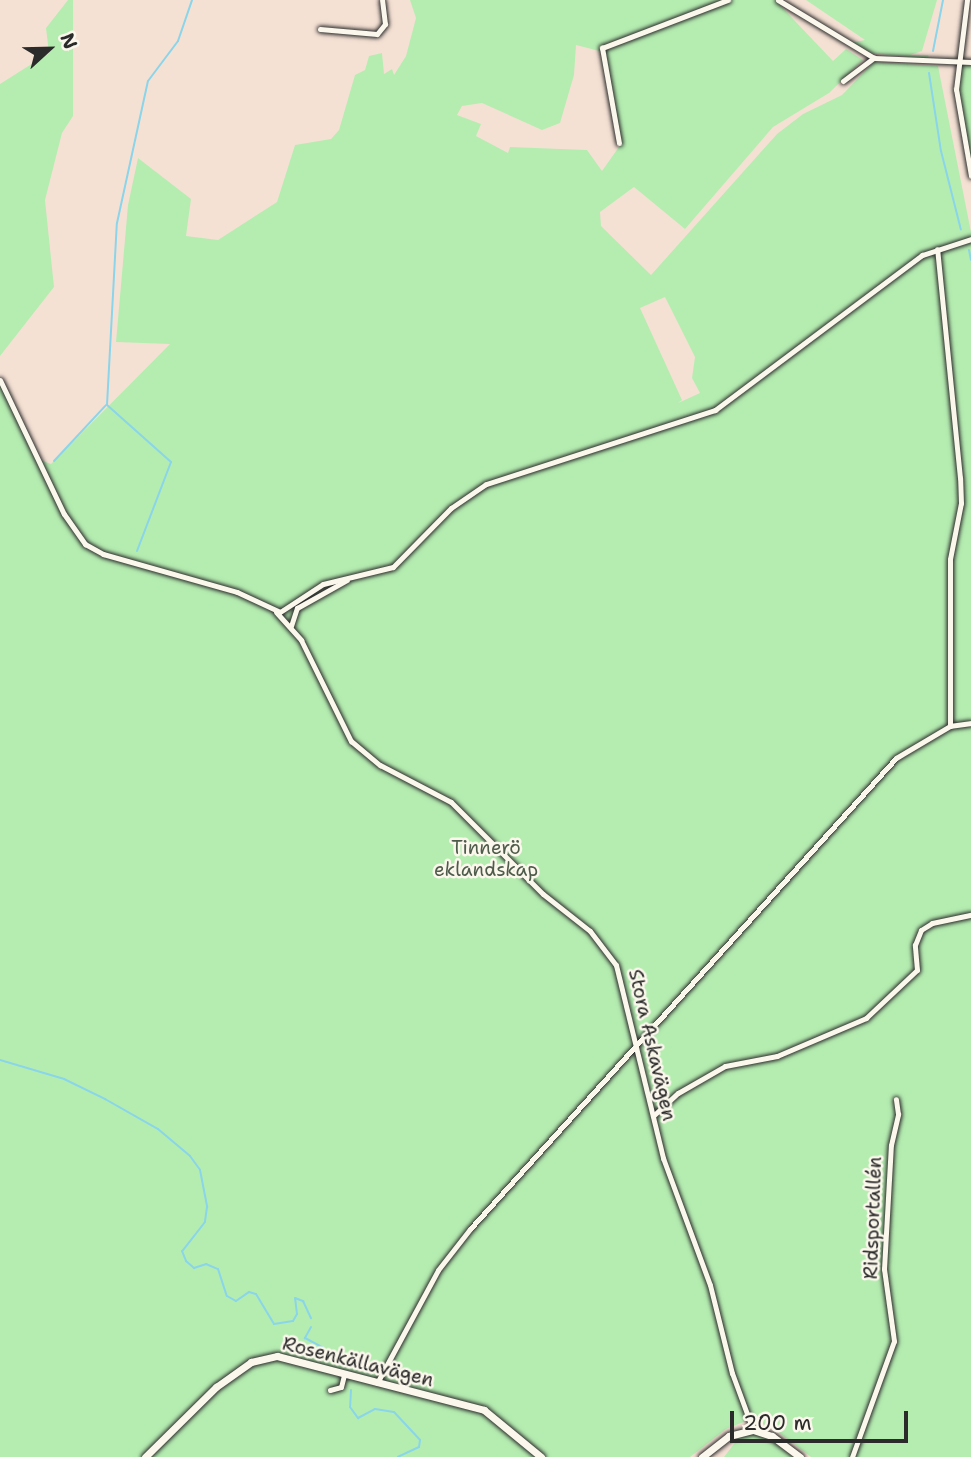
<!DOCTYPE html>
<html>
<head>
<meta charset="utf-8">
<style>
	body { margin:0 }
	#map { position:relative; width:971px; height:1457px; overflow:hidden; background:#f5e1d4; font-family:"Shantell Sans",sans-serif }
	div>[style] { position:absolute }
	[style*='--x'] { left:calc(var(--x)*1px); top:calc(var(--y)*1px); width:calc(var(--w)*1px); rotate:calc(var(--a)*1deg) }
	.green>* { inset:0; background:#b5edb1 }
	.stream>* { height:2px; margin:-1px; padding:0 1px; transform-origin:1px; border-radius:1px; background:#8ad5ea }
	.roads { filter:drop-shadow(0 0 2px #2b2b2b) drop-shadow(0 0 2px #2b2b2b) }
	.minor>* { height:5px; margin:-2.5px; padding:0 2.5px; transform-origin:2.5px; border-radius:2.5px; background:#fbf7ec }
	.tertiary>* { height:7px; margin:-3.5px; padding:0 3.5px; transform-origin:3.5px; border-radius:3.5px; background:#fbf7ec }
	span { translate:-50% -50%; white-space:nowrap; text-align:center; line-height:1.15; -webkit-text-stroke:5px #fbf7ec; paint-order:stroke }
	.park-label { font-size:19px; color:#4e5c4c }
	.street-label { font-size:19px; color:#2b2b2b }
	.north { position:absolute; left:14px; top:14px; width:70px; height:70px; -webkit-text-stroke:5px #fbf7ec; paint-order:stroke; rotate:68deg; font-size:19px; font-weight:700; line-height:28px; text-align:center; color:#2b2b2b }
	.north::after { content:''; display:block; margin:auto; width:24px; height:32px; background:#2b2b2b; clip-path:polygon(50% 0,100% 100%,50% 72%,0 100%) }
	.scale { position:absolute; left:730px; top:1411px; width:178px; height:32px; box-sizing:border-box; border:4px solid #2b2b2b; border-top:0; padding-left:9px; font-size:21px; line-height:24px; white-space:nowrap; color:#2b2b2b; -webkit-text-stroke:5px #fbf7ec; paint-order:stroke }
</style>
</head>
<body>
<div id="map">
	<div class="green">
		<i style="clip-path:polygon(68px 0,73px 0,73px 116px,62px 133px,45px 200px,54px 287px,0 356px,0 84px,49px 53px,46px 28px)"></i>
		<i style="clip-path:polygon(evenodd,410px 0,775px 0,833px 61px,846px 49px,863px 60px,829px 93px,773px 127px,685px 229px,634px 187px,600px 212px,601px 226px,651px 275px,777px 134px,803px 114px,842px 95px,874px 62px,938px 66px,971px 232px,971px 1457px,811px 1457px,773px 1428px,751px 1419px,726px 1429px,690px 1457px,0 1457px,0 382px,35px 458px,51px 464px,170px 344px,116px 342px,128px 205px,138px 158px,191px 199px,186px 236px,218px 240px,277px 202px,295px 145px,331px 139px,339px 130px,355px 75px,365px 70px,369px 56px,382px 53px,384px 74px,392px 69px,394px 75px,406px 56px,416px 18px,410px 0,576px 45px,603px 52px,621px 144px,602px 171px,587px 150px,510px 147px,508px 153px,476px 136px,481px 124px,457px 115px,462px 106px,482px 103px,542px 130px,560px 123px,574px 75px,576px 45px,410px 0,665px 297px,695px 357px,692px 378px,700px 393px,678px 403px,682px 400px,640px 308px,665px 297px)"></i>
		<i style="clip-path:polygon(806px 0,937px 0,922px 51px,910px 55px,928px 55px,929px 59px,870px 53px,850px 43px,865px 40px)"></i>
		<i style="clip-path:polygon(971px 61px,971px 178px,958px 109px,960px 62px)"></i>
		<i style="clip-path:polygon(754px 1433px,767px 1437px,793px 1457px,724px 1457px,740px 1436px)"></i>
	</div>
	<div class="stream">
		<i style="--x:933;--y:51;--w:52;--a:-78.9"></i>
		<i style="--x:929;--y:73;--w:79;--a:81.3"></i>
		<i style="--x:941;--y:151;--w:81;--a:75.8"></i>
		<i style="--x:969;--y:250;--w:10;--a:79"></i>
		<i style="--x:54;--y:461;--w:76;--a:-47.1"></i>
		<i style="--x:137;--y:551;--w:95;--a:-69.1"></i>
		<i style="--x:171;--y:462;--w:86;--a:-138.3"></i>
		<i style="--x:107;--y:405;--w:182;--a:-86.9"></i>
		<i style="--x:117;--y:223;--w:145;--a:-77.7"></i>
		<i style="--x:148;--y:81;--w:50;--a:-53.1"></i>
		<i style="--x:178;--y:41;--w:43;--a:-71.1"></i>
		<i style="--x:0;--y:1060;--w:67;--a:16.5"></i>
		<i style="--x:64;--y:1079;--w:46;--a:26"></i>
		<i style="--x:105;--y:1099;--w:61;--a:29.5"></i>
		<i style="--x:158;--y:1129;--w:42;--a:40.2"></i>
		<i style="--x:190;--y:1156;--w:17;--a:54"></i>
		<i style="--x:200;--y:1170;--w:38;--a:79"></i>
		<i style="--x:207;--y:1207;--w:15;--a:98"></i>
		<i style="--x:205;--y:1222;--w:37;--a:128"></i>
		<i style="--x:182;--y:1251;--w:11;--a:68"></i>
		<i style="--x:186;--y:1261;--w:11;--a:41"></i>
		<i style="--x:194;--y:1268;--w:13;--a:-18"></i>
		<i style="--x:206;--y:1264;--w:13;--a:23"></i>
		<i style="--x:218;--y:1269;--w:28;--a:72"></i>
		<i style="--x:227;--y:1296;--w:10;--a:29"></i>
		<i style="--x:236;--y:1301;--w:16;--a:-35"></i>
		<i style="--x:249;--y:1292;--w:7;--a:16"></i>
		<i style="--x:256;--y:1294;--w:35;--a:59"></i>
		<i style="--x:274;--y:1324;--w:19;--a:-9"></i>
		<i style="--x:293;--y:1321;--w:8;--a:-60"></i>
		<i style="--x:297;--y:1314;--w:16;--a:-97"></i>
		<i style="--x:295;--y:1298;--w:9;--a:21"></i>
		<i style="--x:303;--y:1301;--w:19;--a:65"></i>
		<i style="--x:311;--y:1327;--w:13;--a:119"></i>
		<i style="--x:305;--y:1338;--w:19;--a:28"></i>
		<i style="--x:322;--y:1347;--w:12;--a:76"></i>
		<i style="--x:325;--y:1359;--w:27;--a:15"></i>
		<i style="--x:351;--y:1390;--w:17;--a:93"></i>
		<i style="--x:350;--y:1407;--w:14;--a:54"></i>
		<i style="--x:358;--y:1418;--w:19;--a:-28"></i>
		<i style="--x:375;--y:1409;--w:19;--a:9"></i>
		<i style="--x:394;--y:1412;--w:38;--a:47"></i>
		<i style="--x:420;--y:1440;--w:7;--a:98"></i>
		<i style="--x:419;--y:1447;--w:23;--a:155"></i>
	</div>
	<div class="roads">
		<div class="minor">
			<i style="--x:778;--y:0;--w:112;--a:31.1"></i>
			<i style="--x:874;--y:58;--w:97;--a:2.4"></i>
			<i style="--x:967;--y:0;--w:90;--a:97"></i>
			<i style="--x:956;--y:89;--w:88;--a:80.2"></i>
			<i style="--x:320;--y:29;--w:57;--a:5"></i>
			<i style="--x:377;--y:34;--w:13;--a:-51"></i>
			<i style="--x:385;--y:24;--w:24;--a:-97"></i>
			<i style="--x:843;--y:81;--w:39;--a:-37"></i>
			<i style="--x:619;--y:143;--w:97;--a:-100.1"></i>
			<i style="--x:602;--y:48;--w:135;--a:-20.9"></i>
			<i style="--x:0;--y:380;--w:148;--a:64.5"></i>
			<i style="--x:64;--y:514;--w:37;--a:55"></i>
			<i style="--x:85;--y:544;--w:21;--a:29"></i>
			<i style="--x:103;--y:554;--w:139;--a:15.8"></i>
			<i style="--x:237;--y:592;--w:47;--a:24.9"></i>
			<i style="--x:280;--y:612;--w:51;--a:-33.1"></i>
			<i style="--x:323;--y:584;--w:72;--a:-13.7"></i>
			<i style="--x:393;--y:567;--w:83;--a:-45.5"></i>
			<i style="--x:451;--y:508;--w:42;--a:-34.4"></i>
			<i style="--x:486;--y:484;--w:241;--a:-17.9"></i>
			<i style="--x:715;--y:410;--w:259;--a:-36.8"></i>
			<i style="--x:922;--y:255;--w:52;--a:-18.1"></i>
			<i style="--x:276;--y:612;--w:38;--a:48"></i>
			<i style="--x:301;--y:640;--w:113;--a:63.7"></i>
			<i style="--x:351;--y:741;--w:38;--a:40"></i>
			<i style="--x:380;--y:765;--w:80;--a:27.5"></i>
			<i style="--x:451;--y:802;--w:130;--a:45"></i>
			<i style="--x:543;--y:894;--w:60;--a:38.2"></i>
			<i style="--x:590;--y:931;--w:43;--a:52.6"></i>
			<i style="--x:616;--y:965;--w:199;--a:76.3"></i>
			<i style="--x:663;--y:1158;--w:135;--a:69.7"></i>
			<i style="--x:710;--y:1285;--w:91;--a:76"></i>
			<i style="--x:732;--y:1373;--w:61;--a:69.8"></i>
			<i style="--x:291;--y:626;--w:19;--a:-72"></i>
			<i style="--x:297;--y:608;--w:57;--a:-29.2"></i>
			<i style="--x:950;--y:726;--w:21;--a:-8"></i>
			<i style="--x:653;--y:1116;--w:34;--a:-43"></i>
			<i style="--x:678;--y:1093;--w:54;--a:-29.9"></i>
			<i style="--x:725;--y:1066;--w:53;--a:-10.9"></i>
			<i style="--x:777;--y:1056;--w:97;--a:-23.1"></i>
			<i style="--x:866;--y:1018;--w:70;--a:-43.3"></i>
			<i style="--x:917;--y:970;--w:25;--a:-95"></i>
			<i style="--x:915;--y:945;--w:16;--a:-68"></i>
			<i style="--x:921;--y:930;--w:13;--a:-32"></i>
			<i style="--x:932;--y:923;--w:40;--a:-12"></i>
			<i style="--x:377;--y:1383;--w:128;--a:-61.6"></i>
			<i style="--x:438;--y:1270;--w:52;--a:-52"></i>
			<i style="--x:470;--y:1229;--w:635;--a:-47.87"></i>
			<i style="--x:896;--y:758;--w:63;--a:-30.7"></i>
			<i style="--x:950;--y:726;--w:167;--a:-90"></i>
			<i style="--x:950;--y:559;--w:57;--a:-78.9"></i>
			<i style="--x:961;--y:503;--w:25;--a:-92"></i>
			<i style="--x:960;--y:478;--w:230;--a:-95.7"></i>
			<i style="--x:330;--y:1390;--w:11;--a:-15"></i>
			<i style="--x:341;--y:1387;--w:12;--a:-76"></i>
			<i style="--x:852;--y:1457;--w:123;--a:-70.1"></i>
			<i style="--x:894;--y:1341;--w:73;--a:-97.9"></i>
			<i style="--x:884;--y:1269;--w:124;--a:-86.8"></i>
			<i style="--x:891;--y:1145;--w:32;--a:-77"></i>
			<i style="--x:898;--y:1114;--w:15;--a:-98"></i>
		</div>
		<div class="tertiary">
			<i style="--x:145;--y:1457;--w:100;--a:-44.6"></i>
			<i style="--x:216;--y:1387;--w:43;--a:-35.5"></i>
			<i style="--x:251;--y:1362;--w:27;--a:-13"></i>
			<i style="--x:277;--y:1356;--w:214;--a:14.6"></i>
			<i style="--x:484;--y:1410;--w:74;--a:39.5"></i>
			<i style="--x:702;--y:1457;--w:34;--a:-38"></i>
			<i style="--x:729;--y:1436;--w:25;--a:-14"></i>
			<i style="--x:753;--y:1430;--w:20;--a:18"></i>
			<i style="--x:772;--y:1436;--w:35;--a:37"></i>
		</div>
	</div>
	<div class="park-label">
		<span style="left:486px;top:859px">Tinnerö<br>eklandskap</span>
	</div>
	<div class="street-label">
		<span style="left:652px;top:1045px;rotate:77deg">Stora Askavägen</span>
		<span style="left:873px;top:1218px;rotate:-88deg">Ridsportallén</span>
		<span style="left:358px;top:1362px;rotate:14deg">Rosenkällavägen</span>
	</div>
	<div class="north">N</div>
	<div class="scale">200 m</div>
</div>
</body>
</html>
